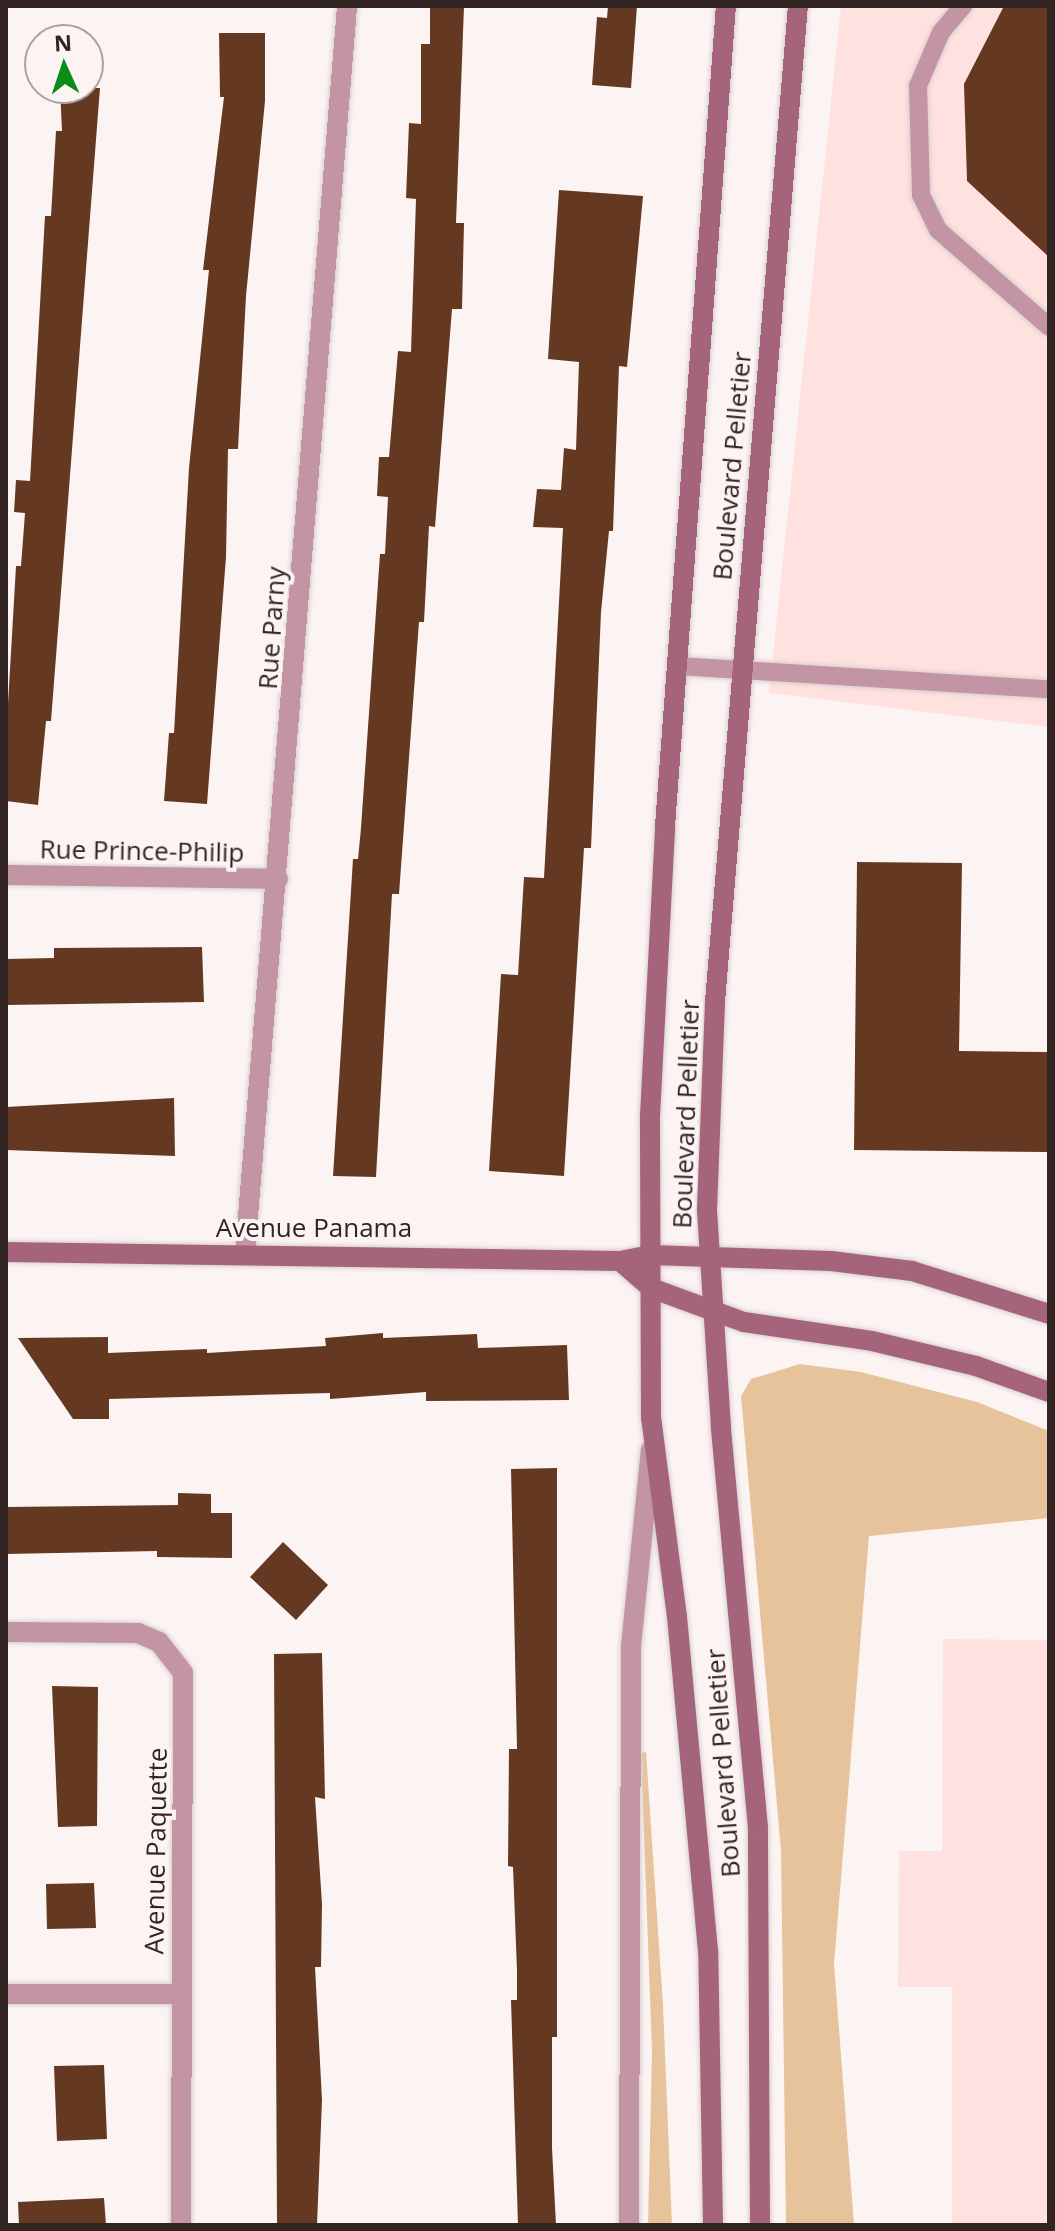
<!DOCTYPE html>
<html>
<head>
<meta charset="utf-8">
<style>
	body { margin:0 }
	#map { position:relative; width:1055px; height:2231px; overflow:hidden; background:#fcf4f3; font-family:"Open Sans",sans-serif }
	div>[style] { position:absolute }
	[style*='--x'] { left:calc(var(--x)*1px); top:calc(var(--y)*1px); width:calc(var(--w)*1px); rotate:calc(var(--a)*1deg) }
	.built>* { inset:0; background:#ffe1df }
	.green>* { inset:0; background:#e7c39c }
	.building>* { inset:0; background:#653822 }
	.roads { filter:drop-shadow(0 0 2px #d8cfce) drop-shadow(0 0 2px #d8cfce) }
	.lane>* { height:18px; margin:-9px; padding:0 9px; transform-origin:9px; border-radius:9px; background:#c394a4 }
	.street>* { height:20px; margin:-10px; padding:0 10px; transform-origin:10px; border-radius:10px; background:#c394a4 }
	.secondary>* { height:20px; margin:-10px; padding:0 10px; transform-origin:10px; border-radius:10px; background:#a6647c }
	span { translate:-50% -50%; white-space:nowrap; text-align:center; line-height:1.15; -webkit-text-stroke:8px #fcf4f3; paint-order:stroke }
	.street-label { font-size:26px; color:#332424 }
	.frame { position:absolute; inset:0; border:8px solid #332424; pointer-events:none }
	.north { position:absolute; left:24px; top:24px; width:80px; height:80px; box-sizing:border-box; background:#fcf4f3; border:2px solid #aca1a0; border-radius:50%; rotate:357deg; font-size:22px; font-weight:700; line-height:32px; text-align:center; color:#332424 }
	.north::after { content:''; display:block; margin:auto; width:28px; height:36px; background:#0a8c18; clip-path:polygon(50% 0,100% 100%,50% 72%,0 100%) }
</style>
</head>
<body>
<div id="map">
	<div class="built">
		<i style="clip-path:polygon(841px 6px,1049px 6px,1049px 727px,769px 693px)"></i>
		<i style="clip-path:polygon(943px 1639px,1049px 1640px,1049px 2225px,952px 2225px,952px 1987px,898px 1987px,899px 1851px,942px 1851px)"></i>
	</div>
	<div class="green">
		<i style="clip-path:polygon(800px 1364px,861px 1372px,977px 1402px,1049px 1431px,1049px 1518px,869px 1536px,834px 1964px,854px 2225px,786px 2225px,781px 1851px,741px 1396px,751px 1379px)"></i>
		<i style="clip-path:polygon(646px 1752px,663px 2005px,672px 2225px,648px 2225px,652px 2052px,641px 1753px)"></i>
	</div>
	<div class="building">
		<i style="clip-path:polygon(430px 6px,464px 6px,456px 223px,464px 223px,462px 309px,452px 309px,435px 527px,429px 526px,424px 622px,419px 622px,399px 894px,392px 894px,376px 1177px,333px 1176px,353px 859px,358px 859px,361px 828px,380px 554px,385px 554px,388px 497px,377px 496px,379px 457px,389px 457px,398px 351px,411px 352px,416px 199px,406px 198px,409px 123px,421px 124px,421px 44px,430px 44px)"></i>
		<i style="clip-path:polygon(608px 6px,637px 6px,631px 88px,592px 85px,597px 17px,607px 18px)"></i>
		<i style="clip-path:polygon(1004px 6px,1049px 6px,1049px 257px,967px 181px,964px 84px)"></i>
		<i style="clip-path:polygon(219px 33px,265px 33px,265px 101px,246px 296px,238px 449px,228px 449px,226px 557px,207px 804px,164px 801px,169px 733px,174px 733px,189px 468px,209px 270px,203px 270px,224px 97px,220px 97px)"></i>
		<i style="clip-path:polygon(60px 88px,100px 88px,51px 721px,46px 721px,38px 805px,6px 801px,6px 738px,16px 566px,21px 566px,25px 513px,14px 512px,16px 480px,30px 481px,45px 216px,51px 216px,56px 131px,62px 131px)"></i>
		<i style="clip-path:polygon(559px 190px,643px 196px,627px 367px,619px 366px,613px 531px,609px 531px,601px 612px,591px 848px,584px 848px,564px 1176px,489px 1171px,501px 974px,518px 975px,524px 877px,544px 878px,563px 528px,533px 527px,537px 489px,561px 490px,564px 448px,576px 450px,579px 362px,548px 359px)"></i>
		<i style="clip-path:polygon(857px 862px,962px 863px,959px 1051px,1049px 1052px,1049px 1152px,854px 1150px)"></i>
		<i style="clip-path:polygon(202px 947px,204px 1002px,6px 1005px,6px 959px,54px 958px,54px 948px)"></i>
		<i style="clip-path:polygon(174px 1098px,175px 1156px,6px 1150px,6px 1107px)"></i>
		<i style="clip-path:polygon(383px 1333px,383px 1338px,477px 1334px,478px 1348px,567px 1345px,569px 1400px,426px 1401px,426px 1392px,330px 1399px,330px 1393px,109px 1399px,109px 1419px,73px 1419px,18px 1338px,108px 1337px,108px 1353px,207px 1349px,207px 1353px,326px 1346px,325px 1338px)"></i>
		<i style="clip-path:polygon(557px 1468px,557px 2037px,552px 2037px,552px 2148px,556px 2225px,518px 2225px,511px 2000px,517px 2000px,517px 1971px,513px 1867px,508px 1866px,509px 1749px,517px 1749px,511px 1469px)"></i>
		<i style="clip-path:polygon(178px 1493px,211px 1494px,211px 1513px,232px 1513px,232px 1558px,157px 1557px,157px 1551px,6px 1554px,6px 1507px,178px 1505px)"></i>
		<i style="clip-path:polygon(283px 1542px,328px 1585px,296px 1620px,250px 1577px)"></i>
		<i style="clip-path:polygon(322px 1653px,325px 1799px,315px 1797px,322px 1904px,321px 1967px,315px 1967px,322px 2100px,317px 2225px,277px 2225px,274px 1654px)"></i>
		<i style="clip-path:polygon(52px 1686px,98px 1687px,97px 1826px,58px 1827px)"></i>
		<i style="clip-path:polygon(94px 1883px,96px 1928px,47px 1929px,46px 1884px)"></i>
		<i style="clip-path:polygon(104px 2065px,107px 2139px,57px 2141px,54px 2066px)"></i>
		<i style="clip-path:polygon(104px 2198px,106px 2225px,19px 2225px,18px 2202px)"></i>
	</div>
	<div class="roads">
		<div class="lane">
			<i style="--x:963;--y:6;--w:34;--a:130"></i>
			<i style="--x:941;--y:32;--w:59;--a:113.1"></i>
			<i style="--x:918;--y:86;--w:109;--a:88.4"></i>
			<i style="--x:921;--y:195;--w:39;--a:64"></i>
			<i style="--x:938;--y:230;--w:147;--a:41.1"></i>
			<i style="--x:679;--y:666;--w:371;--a:3.6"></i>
		</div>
		<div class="street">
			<i style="--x:6;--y:875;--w:272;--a:0.8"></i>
			<i style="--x:245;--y:1253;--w:1251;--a:-85.32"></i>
			<i style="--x:6;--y:1632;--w:132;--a:0.4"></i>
			<i style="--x:138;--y:1633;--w:23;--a:23"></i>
			<i style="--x:159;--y:1642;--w:39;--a:52"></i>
			<i style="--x:183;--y:1673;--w:552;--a:90.21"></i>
			<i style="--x:6;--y:1994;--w:174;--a:0"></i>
			<i style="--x:629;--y:2225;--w:579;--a:-89.8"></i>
			<i style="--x:631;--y:1646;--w:197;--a:-84.2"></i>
		</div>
		<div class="secondary">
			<i style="--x:6;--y:1252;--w:614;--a:0.84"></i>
			<i style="--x:620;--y:1261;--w:32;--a:-11"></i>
			<i style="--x:651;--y:1255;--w:180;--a:1.9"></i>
			<i style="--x:831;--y:1261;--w:82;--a:7"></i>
			<i style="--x:912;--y:1271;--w:144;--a:17.4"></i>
			<i style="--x:620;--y:1261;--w:41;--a:41.1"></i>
			<i style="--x:651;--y:1288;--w:99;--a:20.1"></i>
			<i style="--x:744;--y:1322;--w:129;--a:8.4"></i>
			<i style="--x:872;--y:1341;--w:107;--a:13.5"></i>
			<i style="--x:976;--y:1366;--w:77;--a:19.6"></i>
			<i style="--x:713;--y:2225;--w:274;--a:-91"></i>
			<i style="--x:708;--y:1951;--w:335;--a:-95.3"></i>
			<i style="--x:677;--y:1617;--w:201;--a:-97.4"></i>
			<i style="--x:651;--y:1418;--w:302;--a:-90.2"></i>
			<i style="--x:650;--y:1116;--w:290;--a:-87"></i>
			<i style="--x:665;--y:826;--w:822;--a:-85.75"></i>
			<i style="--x:760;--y:2225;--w:397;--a:-90.3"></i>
			<i style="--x:758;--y:1828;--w:403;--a:-95.3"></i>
			<i style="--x:721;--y:1427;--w:217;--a:-93.7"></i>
			<i style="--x:707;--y:1210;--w:208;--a:-87.8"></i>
			<i style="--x:715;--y:1002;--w:999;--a:-85.24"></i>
		</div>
	</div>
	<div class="street-label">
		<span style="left:732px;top:466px;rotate:-85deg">Boulevard Pelletier</span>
		<span style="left:272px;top:628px;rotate:-86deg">Rue Parny</span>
		<span style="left:142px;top:851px;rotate:1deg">Rue Prince-Philip</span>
		<span style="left:686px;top:1114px;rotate:-88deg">Boulevard Pelletier</span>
		<span style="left:314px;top:1228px">Avenue Panama</span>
		<span style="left:723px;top:1763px;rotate:-94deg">Boulevard Pelletier</span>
		<span style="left:156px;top:1851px;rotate:-89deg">Avenue Paquette</span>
	</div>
	<div class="frame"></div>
	<div class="north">N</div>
</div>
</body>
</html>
